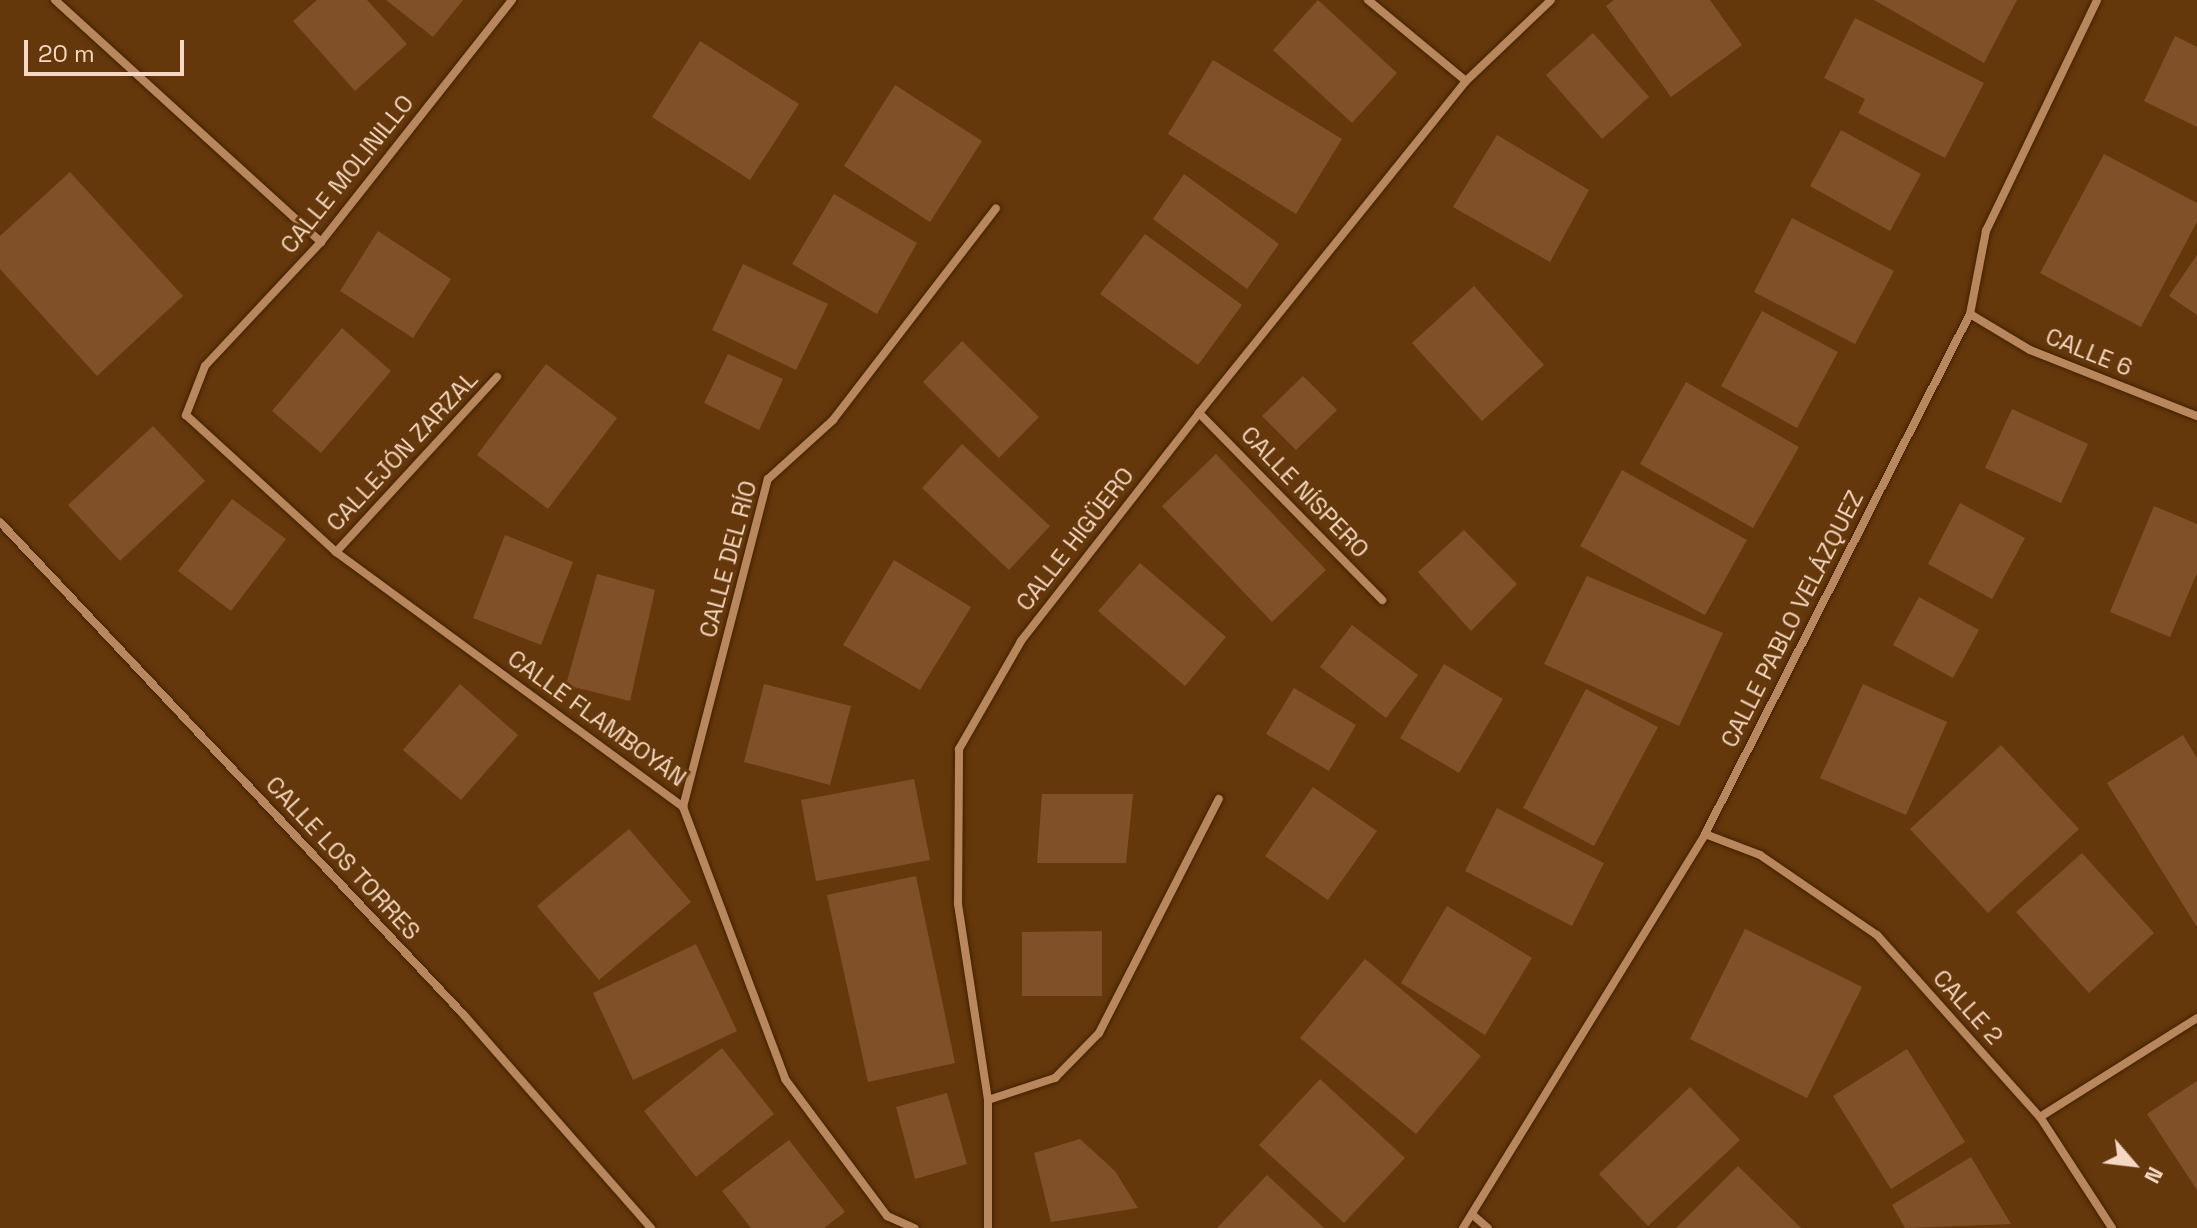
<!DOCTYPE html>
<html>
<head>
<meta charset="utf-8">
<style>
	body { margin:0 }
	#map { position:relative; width:2197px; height:1228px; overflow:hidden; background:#64380b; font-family:"Space Grotesk",sans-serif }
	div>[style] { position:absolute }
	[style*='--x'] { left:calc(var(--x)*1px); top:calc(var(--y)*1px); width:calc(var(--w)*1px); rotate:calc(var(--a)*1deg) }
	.building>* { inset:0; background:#805129 }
	.roads { filter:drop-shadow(0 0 2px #422100) drop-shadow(0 0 2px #422100) }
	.minor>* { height:8px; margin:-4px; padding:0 4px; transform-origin:4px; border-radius:4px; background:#b9875e }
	span { translate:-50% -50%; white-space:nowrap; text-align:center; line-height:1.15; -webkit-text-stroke:6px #64380b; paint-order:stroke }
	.street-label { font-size:24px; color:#f4d8c3 }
	.north { position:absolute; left:2093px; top:1124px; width:80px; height:80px; -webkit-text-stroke:6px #64380b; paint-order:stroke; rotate:118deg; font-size:22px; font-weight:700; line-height:32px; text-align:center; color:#f4d8c3 }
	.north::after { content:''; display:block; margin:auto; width:28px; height:36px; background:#f4d8c3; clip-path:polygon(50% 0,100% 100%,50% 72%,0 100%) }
	.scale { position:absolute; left:24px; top:40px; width:160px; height:36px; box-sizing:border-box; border:4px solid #f4d8c3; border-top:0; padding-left:10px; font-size:24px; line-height:28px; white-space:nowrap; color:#f4d8c3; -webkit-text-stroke:6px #64380b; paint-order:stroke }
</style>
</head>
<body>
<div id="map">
	<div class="building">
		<i style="clip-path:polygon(317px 0,367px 0,407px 44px,355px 91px,293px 21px)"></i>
		<i style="clip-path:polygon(386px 0,463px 0,433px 37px)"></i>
		<i style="clip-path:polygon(1318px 0,1397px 73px,1352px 123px,1273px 50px)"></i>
		<i style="clip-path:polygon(1614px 0,1710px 0,1742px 45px,1671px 97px,1606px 6px)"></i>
		<i style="clip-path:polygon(1874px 0,2017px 0,1984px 63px)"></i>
		<i style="clip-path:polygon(1855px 18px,1984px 83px,1945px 158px,1858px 113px,1865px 99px,1824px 78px)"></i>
		<i style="clip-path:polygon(1593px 33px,1649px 97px,1602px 139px,1546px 75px)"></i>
		<i style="clip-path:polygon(2175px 36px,2197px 47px,2197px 127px,2144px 101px)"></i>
		<i style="clip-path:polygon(700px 41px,799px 104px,750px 180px,652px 117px)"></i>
		<i style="clip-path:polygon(1213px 60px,1342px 139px,1296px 214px,1168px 134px)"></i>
		<i style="clip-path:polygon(895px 85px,982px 141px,930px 222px,844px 166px)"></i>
		<i style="clip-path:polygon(1841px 130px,1921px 174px,1890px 231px,1810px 186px)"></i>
		<i style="clip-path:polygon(1497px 135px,1589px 190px,1550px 262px,1453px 207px)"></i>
		<i style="clip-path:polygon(2104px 154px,2197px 203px,2197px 222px,2141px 327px,2040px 273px)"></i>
		<i style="clip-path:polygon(70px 172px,183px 296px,97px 376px,0 269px,0 236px)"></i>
		<i style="clip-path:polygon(1184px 174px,1279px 244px,1247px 289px,1153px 219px)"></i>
		<i style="clip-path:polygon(834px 194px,917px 243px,877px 314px,792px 264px)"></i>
		<i style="clip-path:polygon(1792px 218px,1894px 271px,1855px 344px,1754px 292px)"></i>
		<i style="clip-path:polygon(378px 231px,451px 279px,413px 338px,340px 291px)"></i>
		<i style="clip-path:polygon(1145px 234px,1242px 305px,1198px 365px,1100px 294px)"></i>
		<i style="clip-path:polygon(2197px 255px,2197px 315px,2169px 296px)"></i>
		<i style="clip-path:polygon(743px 264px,828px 304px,796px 370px,712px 330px)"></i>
		<i style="clip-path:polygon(1474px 286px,1544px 365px,1482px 421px,1412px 343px)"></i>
		<i style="clip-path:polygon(1762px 311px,1838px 352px,1797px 428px,1721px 386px)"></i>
		<i style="clip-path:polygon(342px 328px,391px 371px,321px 453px,272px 411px)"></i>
		<i style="clip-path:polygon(962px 341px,1039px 417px,999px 458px,923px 382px)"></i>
		<i style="clip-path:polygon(728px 354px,783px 379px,759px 430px,704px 403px)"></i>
		<i style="clip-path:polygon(546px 364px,617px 418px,548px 509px,477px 455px)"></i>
		<i style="clip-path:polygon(1303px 376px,1337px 410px,1296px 450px,1262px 416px)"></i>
		<i style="clip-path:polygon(1686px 382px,1799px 447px,1753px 528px,1640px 464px)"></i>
		<i style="clip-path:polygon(2012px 409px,2088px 444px,2061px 503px,1985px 468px)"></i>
		<i style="clip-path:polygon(153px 426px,205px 481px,120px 561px,68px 505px)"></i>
		<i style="clip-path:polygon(962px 444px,1050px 526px,1009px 570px,922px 488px)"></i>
		<i style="clip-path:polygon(1216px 454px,1326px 570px,1272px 622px,1162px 506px)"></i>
		<i style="clip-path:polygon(1622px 470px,1747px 540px,1705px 615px,1580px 546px)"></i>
		<i style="clip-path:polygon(232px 499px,286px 539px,231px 611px,178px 571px)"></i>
		<i style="clip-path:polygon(1960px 503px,2025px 538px,1992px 599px,1928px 564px)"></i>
		<i style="clip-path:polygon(2154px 506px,2197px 524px,2197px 573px,2170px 637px,2110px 612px)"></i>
		<i style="clip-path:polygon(1464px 530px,1517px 584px,1471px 631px,1418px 572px)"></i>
		<i style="clip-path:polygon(505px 535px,573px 562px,541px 645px,473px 618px)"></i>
		<i style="clip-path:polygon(894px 560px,971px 607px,920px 690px,843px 645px)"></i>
		<i style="clip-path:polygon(1140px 563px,1226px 637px,1185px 686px,1098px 611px)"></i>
		<i style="clip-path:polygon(597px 574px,655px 590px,630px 701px,566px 685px)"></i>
		<i style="clip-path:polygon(1587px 576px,1723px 633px,1679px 726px,1544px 664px)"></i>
		<i style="clip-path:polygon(1919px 597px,1979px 630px,1953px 678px,1893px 645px)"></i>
		<i style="clip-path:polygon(1352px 625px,1418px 675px,1386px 718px,1320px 667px)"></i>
		<i style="clip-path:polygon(1444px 664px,1503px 699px,1459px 773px,1400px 738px)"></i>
		<i style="clip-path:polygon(460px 684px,518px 735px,461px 800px,403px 750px)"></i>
		<i style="clip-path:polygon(764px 684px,851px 706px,830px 785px,744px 762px)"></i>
		<i style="clip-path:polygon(1863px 684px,1947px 722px,1906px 815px,1820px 778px)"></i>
		<i style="clip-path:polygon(1294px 688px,1356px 725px,1329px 771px,1266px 734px)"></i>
		<i style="clip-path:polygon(1586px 689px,1658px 727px,1594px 846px,1523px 808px)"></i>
		<i style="clip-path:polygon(2183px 735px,2197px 758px,2197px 927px,2107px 783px)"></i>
		<i style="clip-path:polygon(2001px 745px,2079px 829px,1988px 913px,1910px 829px)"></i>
		<i style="clip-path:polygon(914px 779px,930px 860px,816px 881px,801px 800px)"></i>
		<i style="clip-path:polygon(1313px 787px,1377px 831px,1328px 900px,1265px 856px)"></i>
		<i style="clip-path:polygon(1042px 794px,1133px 794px,1126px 863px,1037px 863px)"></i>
		<i style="clip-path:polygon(1497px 808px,1604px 863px,1572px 926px,1465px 871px)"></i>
		<i style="clip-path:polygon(629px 829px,691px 902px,599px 980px,537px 906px)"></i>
		<i style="clip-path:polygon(2082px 853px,2154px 933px,2089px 993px,2016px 912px)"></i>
		<i style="clip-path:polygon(916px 876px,955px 1063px,868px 1082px,827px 895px)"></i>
		<i style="clip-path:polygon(1447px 906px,1532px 958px,1485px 1035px,1401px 983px)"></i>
		<i style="clip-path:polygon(1745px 929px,1862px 987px,1807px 1098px,1690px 1039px)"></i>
		<i style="clip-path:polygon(1102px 931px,1102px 996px,1022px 996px,1022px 932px)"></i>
		<i style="clip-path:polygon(696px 944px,737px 1031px,633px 1080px,593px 993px)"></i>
		<i style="clip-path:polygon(1365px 959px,1481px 1056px,1416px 1134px,1300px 1038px)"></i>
		<i style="clip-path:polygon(722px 1048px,774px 1114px,696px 1177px,644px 1111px)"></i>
		<i style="clip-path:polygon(1907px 1049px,1965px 1142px,1891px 1189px,1833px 1096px)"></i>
		<i style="clip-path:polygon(1320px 1079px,1405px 1158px,1344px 1223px,1259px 1145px)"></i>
		<i style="clip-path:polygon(2197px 1081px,2197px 1190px,2147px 1114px)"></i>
		<i style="clip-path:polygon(1690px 1087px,1740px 1140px,1648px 1226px,1599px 1174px)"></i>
		<i style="clip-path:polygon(947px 1093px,967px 1164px,915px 1179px,896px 1107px)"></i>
		<i style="clip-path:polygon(1080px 1139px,1115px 1171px,1138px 1208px,1051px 1222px,1034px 1153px)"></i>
		<i style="clip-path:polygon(789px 1140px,845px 1212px,824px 1228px,751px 1228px,722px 1191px)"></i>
		<i style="clip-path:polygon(1971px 1157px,2011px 1224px,1905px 1228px,1892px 1205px)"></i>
		<i style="clip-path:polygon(1738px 1166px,1801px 1228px,1676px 1228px)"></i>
		<i style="clip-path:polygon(1267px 1175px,1324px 1228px,1217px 1228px)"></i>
	</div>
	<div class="roads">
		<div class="minor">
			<i style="--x:55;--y:0;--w:360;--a:42.3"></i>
			<i style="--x:512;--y:0;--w:308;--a:128.3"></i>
			<i style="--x:321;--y:242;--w:170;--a:133.1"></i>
			<i style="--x:205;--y:366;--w:53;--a:111.2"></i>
			<i style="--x:186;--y:415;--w:203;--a:42.4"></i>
			<i style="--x:336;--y:552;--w:431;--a:36.3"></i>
			<i style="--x:683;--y:807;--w:290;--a:69.4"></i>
			<i style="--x:785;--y:1079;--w:171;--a:53.3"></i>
			<i style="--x:887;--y:1216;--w:30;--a:24"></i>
			<i style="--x:1368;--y:0;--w:127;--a:39.6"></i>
			<i style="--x:1970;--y:314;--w:70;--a:31"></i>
			<i style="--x:2030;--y:350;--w:180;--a:21.6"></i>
			<i style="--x:1199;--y:413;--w:262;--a:45.6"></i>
			<i style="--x:0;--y:522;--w:676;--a:46.74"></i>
			<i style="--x:463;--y:1014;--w:285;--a:48.7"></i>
			<i style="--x:336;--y:552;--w:238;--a:-47.4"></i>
			<i style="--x:683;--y:807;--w:339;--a:-75.5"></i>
			<i style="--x:768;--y:479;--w:88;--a:-42.2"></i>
			<i style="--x:833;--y:420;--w:267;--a:-52.4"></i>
			<i style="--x:1705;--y:834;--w:59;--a:20.9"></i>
			<i style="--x:1760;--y:855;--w:142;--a:34.4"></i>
			<i style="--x:1877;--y:935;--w:244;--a:48.2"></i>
			<i style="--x:2040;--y:1117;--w:132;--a:57"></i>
			<i style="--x:988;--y:1100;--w:71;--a:-18.2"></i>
			<i style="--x:1055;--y:1078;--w:63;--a:-45.6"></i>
			<i style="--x:1099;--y:1033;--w:263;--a:-62.9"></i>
			<i style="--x:2040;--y:1117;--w:186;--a:-32.2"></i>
			<i style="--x:1474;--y:1216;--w:18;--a:41"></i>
			<i style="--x:988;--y:1228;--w:128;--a:-90"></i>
			<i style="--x:988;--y:1100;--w:199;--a:-98.7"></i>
			<i style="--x:958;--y:903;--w:154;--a:-89.6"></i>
			<i style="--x:959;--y:749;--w:125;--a:-60.1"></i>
			<i style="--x:1021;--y:641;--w:289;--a:-52"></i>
			<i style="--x:1199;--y:413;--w:426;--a:-51.2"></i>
			<i style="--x:1466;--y:81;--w:117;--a:-43.6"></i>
			<i style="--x:1463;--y:1228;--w:462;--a:-58.4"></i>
			<i style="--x:1705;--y:834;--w:584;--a:-63"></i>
			<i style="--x:1970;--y:314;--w:85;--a:-79.1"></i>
			<i style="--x:1986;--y:231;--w:256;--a:-64.3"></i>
		</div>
	</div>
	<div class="street-label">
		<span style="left:347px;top:174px;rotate:-51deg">CALLE MOLINILLO</span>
		<span style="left:2089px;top:352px;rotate:22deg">CALLE 6</span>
		<span style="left:402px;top:451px;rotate:-47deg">CALLEJÓN ZARZAL</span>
		<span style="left:1305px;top:492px;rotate:46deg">CALLE NÍSPERO</span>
		<span style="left:1075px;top:539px;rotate:-52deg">CALLE HIGÜERO</span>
		<span style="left:728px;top:559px;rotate:-75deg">CALLE DEL RÍO</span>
		<span style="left:1792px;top:619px;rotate:-63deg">CALLE PABLO VELÁZQUEZ</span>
		<span style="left:597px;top:718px;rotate:36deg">CALLE FLAMBOYÁN</span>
		<span style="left:343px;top:858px;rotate:47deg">CALLE LOS TORRES</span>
		<span style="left:1968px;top:1007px;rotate:48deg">CALLE 2</span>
	</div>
	<div class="north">N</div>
	<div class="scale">20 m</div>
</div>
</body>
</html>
